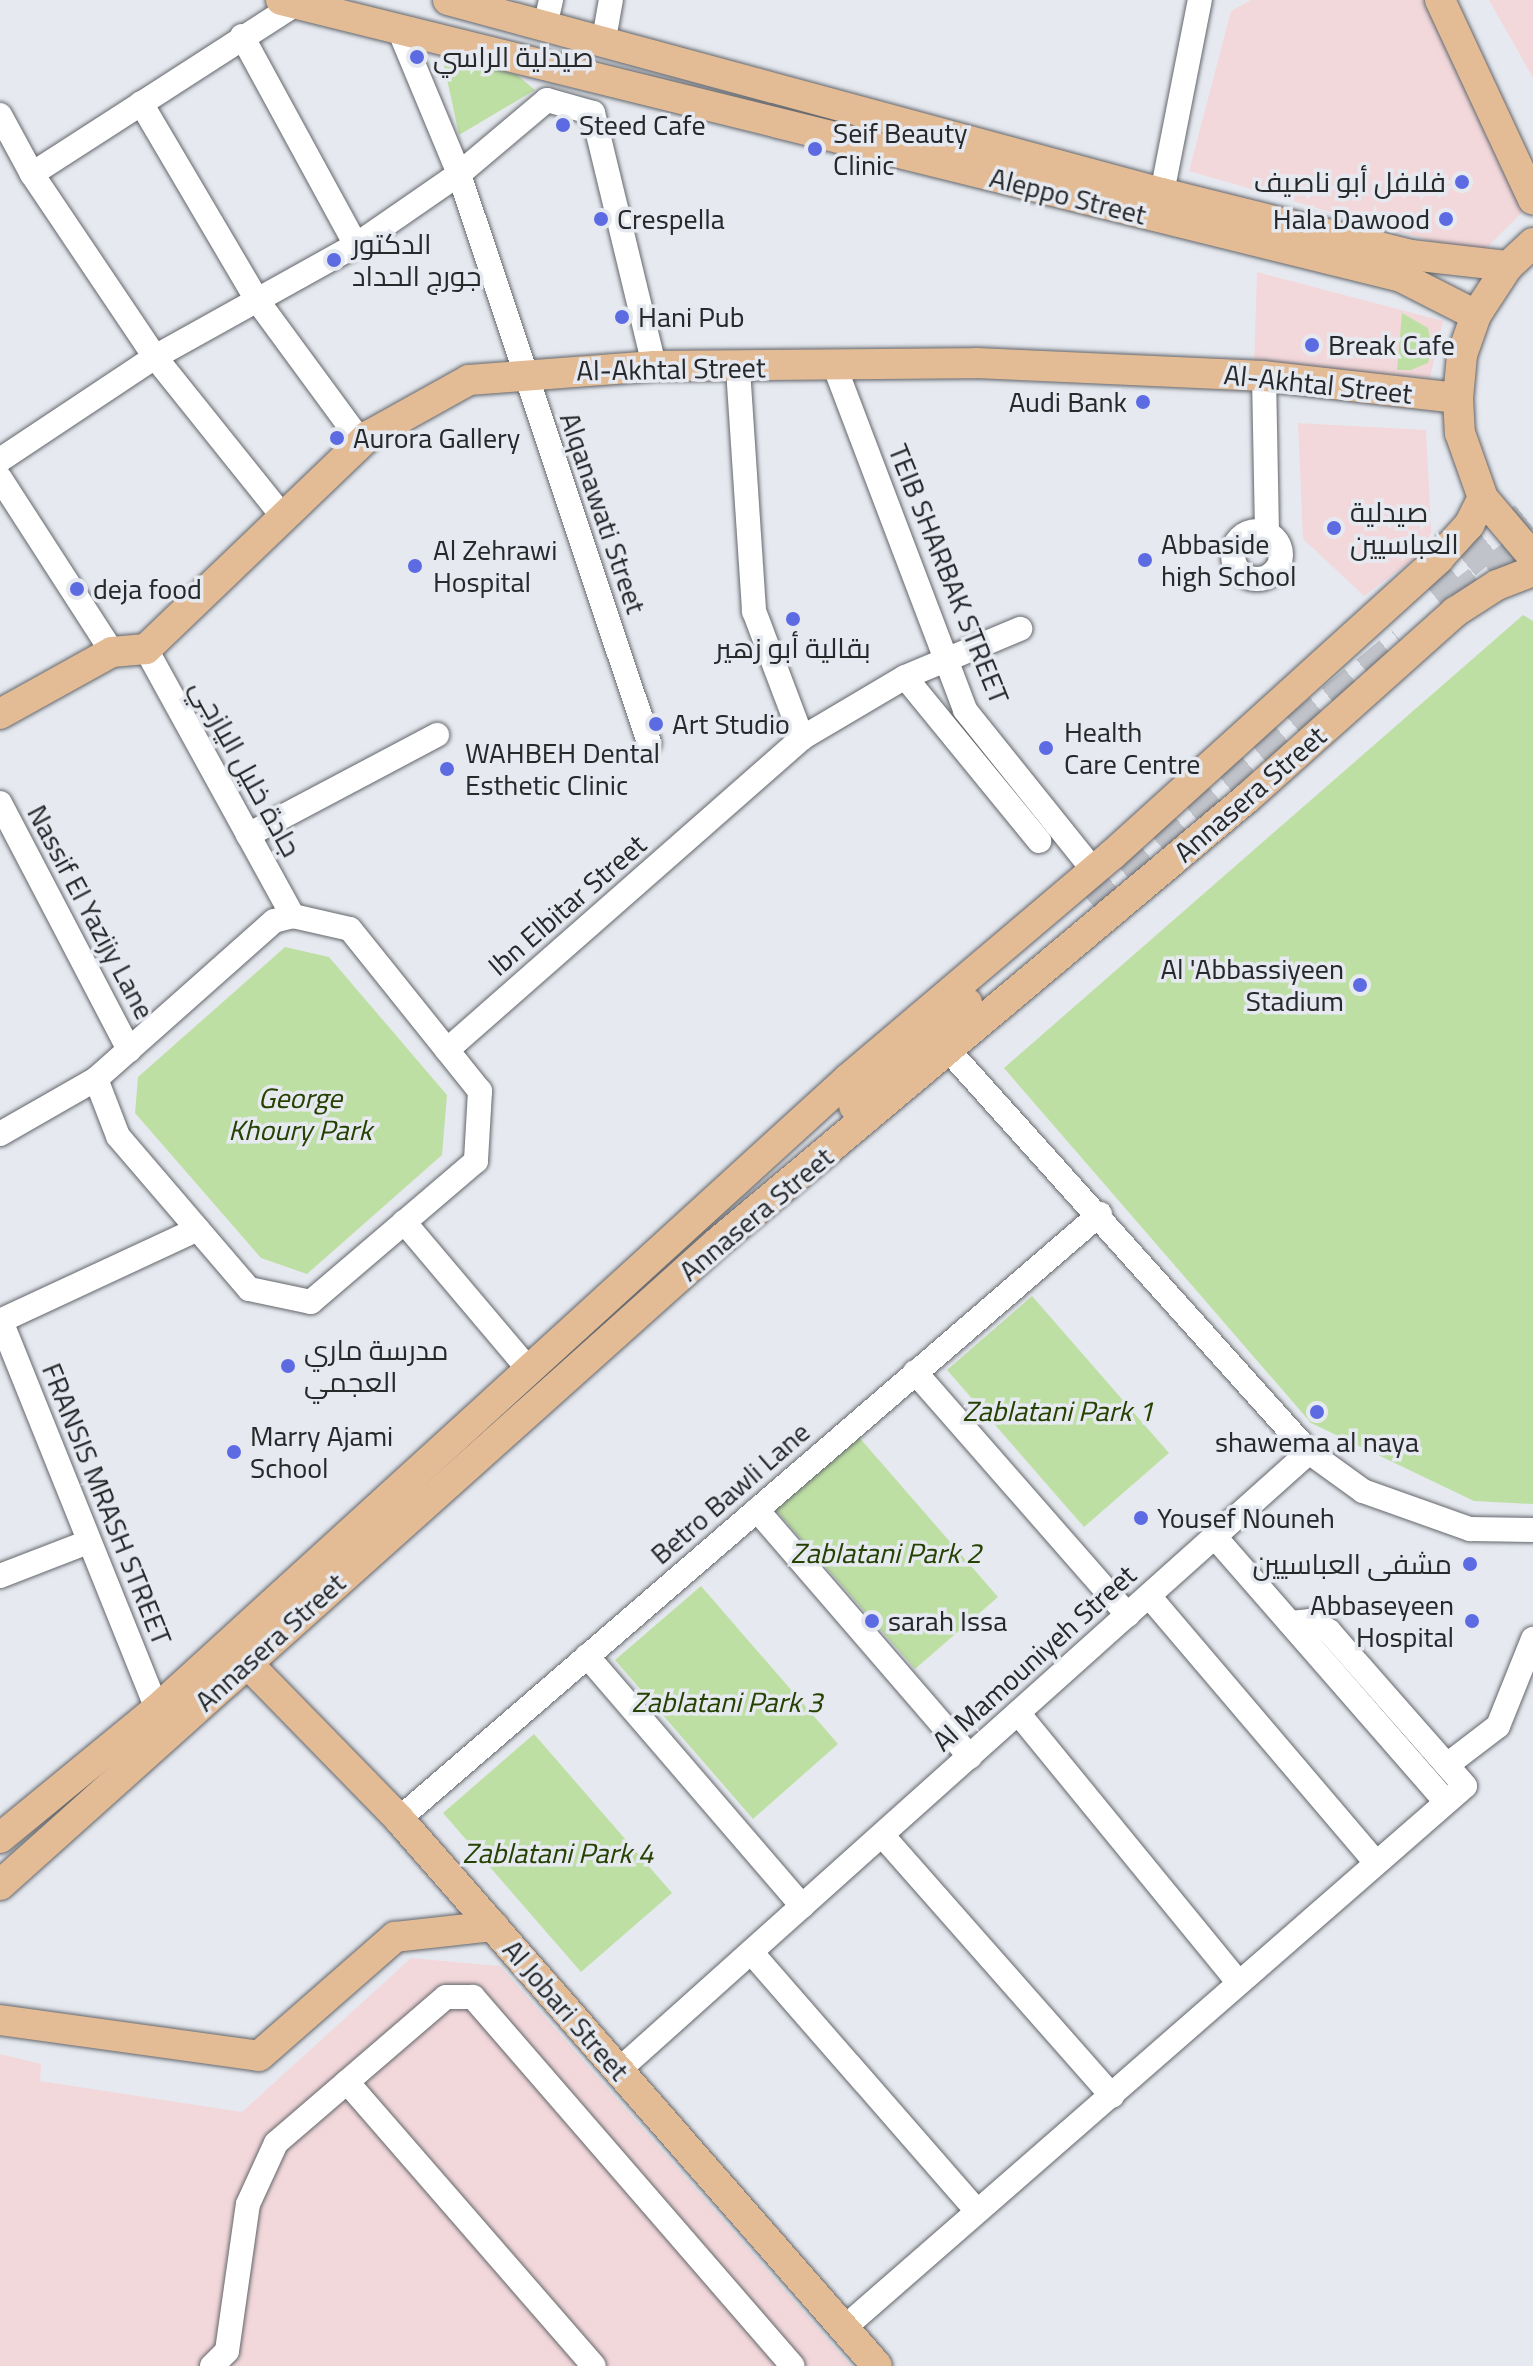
<!DOCTYPE html>
<html>
<head>
<meta charset="utf-8">
<style>
	body { margin:0 }
	#map { position:relative; width:1533px; height:2366px; overflow:hidden; background:#e6eaf0; font-family:Georgia,Cairo,serif }
	div>[style] { position:absolute }
	[style*='--x'] { left:calc(var(--x)*1px); top:calc(var(--y)*1px); width:calc(var(--w)*1px); rotate:calc(var(--a)*1deg) }
	.commercial>* { inset:0; background:#f3d8db }
	.green>* { inset:0; background:#bedfa4 }
	.major-tunnel>* { height:30px; margin-top:-15px; transform-origin:0; background:repeating-linear-gradient(90deg,#c0c3c9 0 30px,transparent 0 45px) }
	.roads { filter:drop-shadow(0 0 2px #63666b) drop-shadow(0 0 2px #63666b) }
	.minor>* { height:24px; margin:-12px; padding:0 12px; transform-origin:12px; border-radius:12px; background:#fff }
	.minor>.ring { margin:-12px; padding:0; box-sizing:content-box; background:none; border:24px solid #fff; border-radius:50% }
	.major>* { height:30px; margin:-15px; padding:0 15px; transform-origin:15px; border-radius:15px; background:#e3bc96 }
	.dots>* { width:22px; height:22px; translate:-50% -50%; box-sizing:border-box; border:4px solid #e6eaf0; border-radius:50% }
	span { translate:-50% -50%; white-space:nowrap; text-align:center; line-height:1.15; -webkit-text-stroke:7px #e6eaf0; paint-order:stroke }
	.poi-label { font-size:28px; color:#27292b }
	.left { translate:0 -50%; text-align:left }
	.right { translate:-100% -50%; text-align:right }
	.street-label { font-size:28px; color:#27292b }
	.park-label { font-size:28px; color:#264203; font-style:italic }
</style>
</head>
<body>
<div id="map">
	<div class="commercial">
		<i style="clip-path:polygon(1251px 0,1429px 0,1533px 202px,1479px 255px,1189px 171px,1231px 11px)"></i>
		<i style="clip-path:polygon(1489px 0,1533px 0,1533px 78px)"></i>
		<i style="clip-path:polygon(1257px 272px,1443px 321px,1430px 378px,1254px 365px)"></i>
		<i style="clip-path:polygon(1298px 423px,1426px 430px,1432px 545px,1364px 596px,1303px 539px)"></i>
		<i style="clip-path:polygon(411px 1958px,500px 1966px,851px 2366px,0 2366px,0 2054px,41px 2064px,40px 2081px,242px 2112px)"></i>
	</div>
	<div class="green">
		<i style="clip-path:polygon(452px 57px,517px 75px,535px 90px,459px 135px,444px 65px)"></i>
		<i style="clip-path:polygon(1402px 313px,1428px 328px,1432px 349px,1428px 363px,1411px 370px,1397px 370px)"></i>
		<i style="clip-path:polygon(1523px 615px,1533px 621px,1533px 1504px,1474px 1501px,1311px 1423px,1004px 1068px)"></i>
		<i style="clip-path:polygon(285px 947px,329px 957px,447px 1095px,442px 1155px,307px 1274px,261px 1258px,135px 1113px,138px 1077px)"></i>
		<i style="clip-path:polygon(1032px 1296px,1169px 1453px,1084px 1527px,947px 1370px)"></i>
		<i style="clip-path:polygon(858px 1436px,998px 1597px,915px 1669px,775px 1509px)"></i>
		<i style="clip-path:polygon(701px 1586px,838px 1744px,753px 1819px,615px 1660px)"></i>
		<i style="clip-path:polygon(534px 1734px,672px 1893px,581px 1972px,443px 1813px)"></i>
	</div>
	<div class="major-tunnel">
		<i style="--x:1431;--y:592;--w:131;--a:-38.8"></i>
		<i style="--x:1454;--y:599;--w:99;--a:-37.2"></i>
		<i style="--x:1088;--y:900;--w:406;--a:-39.5"></i>
	</div>
	<div class="roads">
		<div class="minor">
			<i style="--x:545;--y:26;--w:27;--a:-77"></i>
			<i style="--x:400;--y:32;--w:154;--a:67.4"></i>
			<i style="--x:459;--y:174;--w:600;--a:71.53"></i>
			<i style="--x:242;--y:36;--w:238;--a:61.4"></i>
			<i style="--x:604;--y:39;--w:40;--a:-80"></i>
			<i style="--x:141;--y:103;--w:229;--a:59.5"></i>
			<i style="--x:257;--y:300;--w:177;--a:53.7"></i>
			<i style="--x:0;--y:115;--w:67;--a:61.5"></i>
			<i style="--x:32;--y:174;--w:220;--a:56.1"></i>
			<i style="--x:155;--y:357;--w:208;--a:51.3"></i>
			<i style="--x:32;--y:174;--w:314;--a:-32.8"></i>
			<i style="--x:1162;--y:193;--w:197;--a:-78.9"></i>
			<i style="--x:833;--y:362;--w:372;--a:69.2"></i>
			<i style="--x:965;--y:710;--w:205;--a:51.3"></i>
			<i style="--x:738;--y:369;--w:243;--a:86.2"></i>
			<i style="--x:754;--y:611;--w:136;--a:69.3"></i>
			<i style="--x:1264;--y:376;--w:157;--a:88.9"></i>
			<i style="--x:0;--y:460;--w:186;--a:-33.6"></i>
			<i style="--x:155;--y:357;--w:230;--a:-29.1"></i>
			<i style="--x:356;--y:245;--w:125;--a:-34.6"></i>
			<i style="--x:459;--y:174;--w:115;--a:-40.1"></i>
			<i style="--x:547;--y:100;--w:48;--a:15.8"></i>
			<i style="--x:593;--y:113;--w:260;--a:76.4"></i>
			<i style="--x:0;--y:478;--w:207;--a:57.2"></i>
			<i class="ring" style="left:1233px;top:531px;width:24px;height:24px"></i>
			<i style="--x:146;--y:649;--w:305;--a:61.2"></i>
			<i style="--x:905;--y:677;--w:125;--a:-22.7"></i>
			<i style="--x:0;--y:803;--w:279;--a:62.4"></i>
			<i style="--x:248;--y:835;--w:214;--a:-27.9"></i>
			<i style="--x:447;--y:1050;--w:473;--a:-41.3"></i>
			<i style="--x:802;--y:738;--w:120;--a:-30.6"></i>
			<i style="--x:905;--y:677;--w:212;--a:50.7"></i>
			<i style="--x:950;--y:1052;--w:537;--a:48.09"></i>
			<i style="--x:1309;--y:1452;--w:67;--a:35.8"></i>
			<i style="--x:1363;--y:1491;--w:114;--a:19.6"></i>
			<i style="--x:1470;--y:1529;--w:63;--a:0.9"></i>
			<i style="--x:0;--y:1134;--w:111;--a:-29.8"></i>
			<i style="--x:96;--y:1079;--w:238;--a:-41.6"></i>
			<i style="--x:274;--y:921;--w:20;--a:-15"></i>
			<i style="--x:293;--y:916;--w:58;--a:12.8"></i>
			<i style="--x:350;--y:929;--w:208;--a:51.3"></i>
			<i style="--x:480;--y:1091;--w:70;--a:93.3"></i>
			<i style="--x:476;--y:1161;--w:217;--a:139.5"></i>
			<i style="--x:311;--y:1302;--w:63;--a:-168.2"></i>
			<i style="--x:249;--y:1289;--w:201;--a:-130.6"></i>
			<i style="--x:118;--y:1136;--w:61;--a:-111.1"></i>
			<i style="--x:404;--y:1222;--w:195;--a:49.8"></i>
			<i style="--x:0;--y:1321;--w:218;--a:-24.9"></i>
			<i style="--x:1;--y:1321;--w:418;--a:68.1"></i>
			<i style="--x:915;--y:1372;--w:323;--a:48.8"></i>
			<i style="--x:757;--y:1510;--w:326;--a:49.2"></i>
			<i style="--x:1215;--y:1537;--w:350;--a:48.9"></i>
			<i style="--x:0;--y:1576;--w:94;--a:-21.1"></i>
			<i style="--x:1149;--y:1596;--w:349;--a:49.6"></i>
			<i style="--x:587;--y:1656;--w:330;--a:49.3"></i>
			<i style="--x:1018;--y:1713;--w:346;--a:50.7"></i>
			<i style="--x:1447;--y:1765;--w:64;--a:-37.4"></i>
			<i style="--x:1498;--y:1726;--w:94;--a:-68.1"></i>
			<i style="--x:399;--y:1819;--w:926;--a:-40.8"></i>
			<i style="--x:882;--y:1835;--w:348;--a:48.6"></i>
			<i style="--x:751;--y:1952;--w:344;--a:48.9"></i>
			<i style="--x:619;--y:2070;--w:926;--a:-41.85"></i>
			<i style="--x:347;--y:2082;--w:376;--a:49"></i>
			<i style="--x:844;--y:2328;--w:824;--a:-41.11"></i>
			<i style="--x:1465;--y:1786;--w:206;--a:-131.3"></i>
			<i style="--x:1329;--y:1631;--w:21;--a:-151"></i>
			<i style="--x:1311;--y:1621;--w:21;--a:175"></i>
			<i style="--x:212;--y:2366;--w:21;--a:-45"></i>
			<i style="--x:227;--y:2351;--w:148;--a:-81.9"></i>
			<i style="--x:248;--y:2204;--w:67;--a:-65.3"></i>
			<i style="--x:276;--y:2143;--w:224;--a:-40.7"></i>
			<i style="--x:446;--y:1997;--w:27;--a:0"></i>
			<i style="--x:473;--y:1997;--w:488;--a:49.1"></i>
		</div>
		<div class="major">
			<i style="--x:281;--y:0;--w:1154;--a:13.89"></i>
			<i style="--x:1401;--y:277;--w:84;--a:26.9"></i>
			<i style="--x:448;--y:0;--w:740;--a:15.13"></i>
			<i style="--x:1162;--y:193;--w:257;--a:14"></i>
			<i style="--x:1411;--y:255;--w:98;--a:6.5"></i>
			<i style="--x:1440;--y:0;--w:220;--a:65"></i>
			<i style="--x:1533;--y:243;--w:34;--a:137"></i>
			<i style="--x:1508;--y:266;--w:59;--a:123.1"></i>
			<i style="--x:1476;--y:315;--w:42;--a:109.3"></i>
			<i style="--x:1462;--y:355;--w:43;--a:95.3"></i>
			<i style="--x:1458;--y:398;--w:35;--a:87"></i>
			<i style="--x:1460;--y:433;--w:69;--a:70.5"></i>
			<i style="--x:1483;--y:498;--w:77;--a:49.7"></i>
			<i style="--x:0;--y:714;--w:128;--a:-29"></i>
			<i style="--x:112;--y:652;--w:34;--a:-5"></i>
			<i style="--x:146;--y:649;--w:308;--a:-43.8"></i>
			<i style="--x:368;--y:436;--w:115;--a:-29"></i>
			<i style="--x:469;--y:380;--w:186;--a:-4.3"></i>
			<i style="--x:654;--y:366;--w:322;--a:-0.5"></i>
			<i style="--x:976;--y:363;--w:288;--a:2.6"></i>
			<i style="--x:1264;--y:376;--w:195;--a:6.5"></i>
			<i style="--x:854;--y:1106;--w:153;--a:-42.3"></i>
			<i style="--x:247;--y:1663;--w:218;--a:45.7"></i>
			<i style="--x:399;--y:1819;--w:726;--a:48.85"></i>
			<i style="--x:0;--y:1838;--w:203;--a:-39.4"></i>
			<i style="--x:157;--y:1709;--w:936;--a:-42.36"></i>
			<i style="--x:849;--y:1078;--w:345;--a:-40.3"></i>
			<i style="--x:1112;--y:855;--w:442;--a:-42.2"></i>
			<i style="--x:1439;--y:558;--w:45;--a:-47.7"></i>
			<i style="--x:1469;--y:525;--w:30;--a:-63"></i>
			<i style="--x:0;--y:1885;--w:962;--a:-41.84"></i>
			<i style="--x:717;--y:1243;--w:691;--a:-40.01"></i>
			<i style="--x:1246;--y:799;--w:280;--a:-41.8"></i>
			<i style="--x:1455;--y:612;--w:50;--a:-32.7"></i>
			<i style="--x:1497;--y:585;--w:39;--a:-21"></i>
			<i style="--x:0;--y:2020;--w:261;--a:7.9"></i>
			<i style="--x:259;--y:2056;--w:181;--a:-41.2"></i>
			<i style="--x:395;--y:1937;--w:99;--a:-6.4"></i>
		</div>
	</div>
	<div class="dots">
		<i style="left:417px;top:57px;background:#5d6be2"></i>
		<i style="left:563px;top:125px;background:#5d6be2"></i>
		<i style="left:815px;top:149px;background:#5d6be2"></i>
		<i style="left:1462px;top:182px;background:#5d6be2"></i>
		<i style="left:601px;top:219px;background:#5d6be2"></i>
		<i style="left:1446px;top:219px;background:#5d6be2"></i>
		<i style="left:334px;top:260px;background:#5d6be2"></i>
		<i style="left:622px;top:317px;background:#5d6be2"></i>
		<i style="left:1312px;top:345px;background:#5d6be2"></i>
		<i style="left:1143px;top:402px;background:#5d6be2"></i>
		<i style="left:337px;top:438px;background:#5d6be2"></i>
		<i style="left:1334px;top:528px;background:#5d6be2"></i>
		<i style="left:1145px;top:560px;background:#5d6be2"></i>
		<i style="left:415px;top:566px;background:#5d6be2"></i>
		<i style="left:77px;top:589px;background:#5d6be2"></i>
		<i style="left:793px;top:619px;background:#5d6be2"></i>
		<i style="left:656px;top:724px;background:#5d6be2"></i>
		<i style="left:1046px;top:748px;background:#5d6be2"></i>
		<i style="left:447px;top:769px;background:#5d6be2"></i>
		<i style="left:1360px;top:985px;background:#5d6be2"></i>
		<i style="left:288px;top:1366px;background:#5d6be2"></i>
		<i style="left:1317px;top:1412px;background:#5d6be2"></i>
		<i style="left:234px;top:1452px;background:#5d6be2"></i>
		<i style="left:1141px;top:1518px;background:#5d6be2"></i>
		<i style="left:1470px;top:1564px;background:#5d6be2"></i>
		<i style="left:872px;top:1621px;background:#5d6be2"></i>
		<i style="left:1472px;top:1621px;background:#5d6be2"></i>
	</div>
	<div class="poi-label">
		<span class="left" style="left:433px;top:57px">صيدلية الراسي</span>
		<span class="left" style="left:579px;top:125px">Steed Cafe</span>
		<span class="left" style="left:833px;top:149px">Seif Beauty<br>Clinic</span>
		<span class="right" style="left:1446px;top:182px">فلافل أبو ناصيف</span>
		<span class="left" style="left:617px;top:219px">Crespella</span>
		<span class="right" style="left:1430px;top:219px">Hala Dawood</span>
		<span class="left" style="left:352px;top:260px">الدكتور<br>جورج الحداد</span>
		<span class="left" style="left:638px;top:317px">Hani Pub</span>
		<span class="left" style="left:1328px;top:345px">Break Cafe</span>
		<span class="right" style="left:1127px;top:402px">Audi Bank</span>
		<span class="left" style="left:353px;top:438px">Aurora Gallery</span>
		<span class="left" style="left:1350px;top:528px">صيدلية<br>العباسيين</span>
		<span class="left" style="left:1161px;top:560px">Abbaside<br>high School</span>
		<span class="left" style="left:433px;top:566px">Al Zehrawi<br>Hospital</span>
		<span class="left" style="left:93px;top:589px">deja food</span>
		<span style="left:793px;top:648px">بقالية أبو زهير</span>
		<span class="left" style="left:672px;top:724px">Art Studio</span>
		<span class="left" style="left:1064px;top:748px">Health<br>Care Centre</span>
		<span class="left" style="left:465px;top:769px">WAHBEH Dental<br>Esthetic Clinic</span>
		<span class="right" style="left:1344px;top:985px">Al 'Abbassiyeen<br>Stadium</span>
		<span class="left" style="left:304px;top:1366px">مدرسة ماري<br>العجمي</span>
		<span class="left" style="left:250px;top:1452px">Marry Ajami<br>School</span>
		<span style="left:1317px;top:1442px">shawema al naya</span>
		<span class="left" style="left:1157px;top:1518px">Yousef Nouneh</span>
		<span class="right" style="left:1452px;top:1564px">مشفى العباسيين</span>
		<span class="right" style="left:1454px;top:1621px">Abbaseyeen<br>Hospital</span>
		<span class="left" style="left:888px;top:1621px">sarah Issa</span>
	</div>
	<div class="street-label">
		<span style="left:1068px;top:196px;rotate:14deg">Aleppo Street</span>
		<span style="left:671px;top:369px;rotate:-1deg">Al-Akhtal Street</span>
		<span style="left:1318px;top:384px;rotate:6deg">Al-Akhtal Street</span>
		<span style="left:603px;top:513px;rotate:71deg">Alqanawati Street</span>
		<span style="left:949px;top:574px;rotate:68deg">TEIB SHARBAK STREET</span>
		<span style="left:246px;top:768px;rotate:61deg">جادة خليل اليازجي</span>
		<span style="left:1250px;top:794px;rotate:-41deg">Annasera Street</span>
		<span style="left:567px;top:905px;rotate:-41deg">Ibn Elbitar Street</span>
		<span style="left:91px;top:912px;rotate:62deg">Nassif El Yazijy Lane</span>
		<span style="left:756px;top:1214px;rotate:-40deg">Annasera Street</span>
		<span style="left:730px;top:1493px;rotate:-41deg">Betro Bawli Lane</span>
		<span style="left:107px;top:1504px;rotate:68deg">FRANSIS MRASH STREET</span>
		<span style="left:270px;top:1642px;rotate:-42deg">Annasera Street</span>
		<span style="left:1034px;top:1658px;rotate:-42deg">Al Mamouniyeh Street</span>
		<span style="left:566px;top:2010px;rotate:49deg">Al Jobari Street</span>
	</div>
	<div class="park-label">
		<span style="left:300px;top:1114px">George<br>Khoury Park</span>
		<span style="left:1058px;top:1411px">Zablatani Park 1</span>
		<span style="left:886px;top:1553px">Zablatani Park 2</span>
		<span style="left:727px;top:1702px">Zablatani Park 3</span>
		<span style="left:558px;top:1853px">Zablatani Park 4</span>
	</div>
</div>
</body>
</html>
